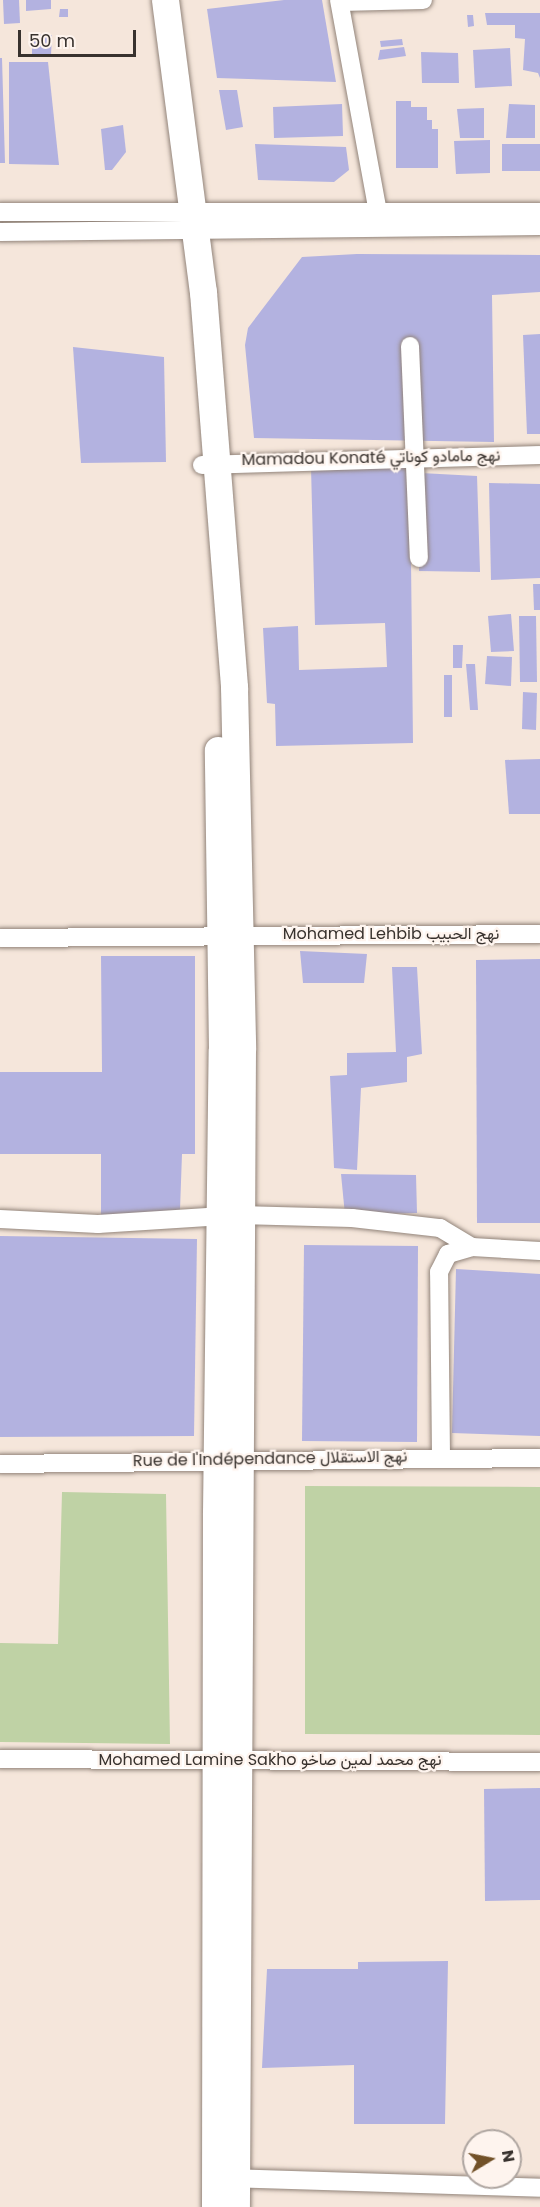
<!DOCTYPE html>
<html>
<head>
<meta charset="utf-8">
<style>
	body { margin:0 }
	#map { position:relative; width:540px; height:2207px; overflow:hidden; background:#f5e6db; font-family:Poppins,Vazirmatn,sans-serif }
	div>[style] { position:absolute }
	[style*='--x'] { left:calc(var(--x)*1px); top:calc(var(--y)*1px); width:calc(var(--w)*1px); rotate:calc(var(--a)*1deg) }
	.green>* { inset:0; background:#bfd2a5 }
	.building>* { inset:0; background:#b3b2e0 }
	.roads { filter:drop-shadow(0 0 2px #92847a) drop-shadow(0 0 2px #92847a) }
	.minor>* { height:18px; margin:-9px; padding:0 9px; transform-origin:9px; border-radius:9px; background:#fff }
	.highway>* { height:27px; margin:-13.5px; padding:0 13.5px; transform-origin:13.5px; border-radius:13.5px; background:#fff }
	span { translate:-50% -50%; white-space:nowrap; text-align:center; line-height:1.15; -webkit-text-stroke:4.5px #fef4ee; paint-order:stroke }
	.street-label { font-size:16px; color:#38322e }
	.north { position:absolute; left:462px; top:2129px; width:60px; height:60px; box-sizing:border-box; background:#fef4ee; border:2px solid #afa6a1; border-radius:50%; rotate:80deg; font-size:16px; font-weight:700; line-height:24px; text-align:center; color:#38322e }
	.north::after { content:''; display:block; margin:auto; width:21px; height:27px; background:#725128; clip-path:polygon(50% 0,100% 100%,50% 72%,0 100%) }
	.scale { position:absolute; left:18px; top:30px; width:118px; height:27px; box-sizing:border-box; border:3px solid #38322e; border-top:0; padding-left:8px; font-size:18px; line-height:21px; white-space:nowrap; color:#38322e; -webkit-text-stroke:4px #fef4ee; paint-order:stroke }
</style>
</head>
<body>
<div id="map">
	<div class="green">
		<i style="clip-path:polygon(305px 1486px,540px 1487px,540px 1735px,305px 1734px)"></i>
		<i style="clip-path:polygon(62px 1492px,166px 1494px,170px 1744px,0 1742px,0 1643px,58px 1644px)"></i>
	</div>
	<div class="building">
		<i style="clip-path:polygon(3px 0,19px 0,20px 23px,4px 24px)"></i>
		<i style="clip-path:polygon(26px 0,51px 0,51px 9px,26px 11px)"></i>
		<i style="clip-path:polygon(284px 0,322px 0,336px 82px,217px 78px,207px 9px)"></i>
		<i style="clip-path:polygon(60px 9px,68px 9px,68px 17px,59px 17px)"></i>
		<i style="clip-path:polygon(485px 13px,540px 13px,540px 78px,538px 73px,523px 70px,525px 39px,515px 38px,515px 25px,487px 25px)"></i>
		<i style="clip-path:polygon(467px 15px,473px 15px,474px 26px,468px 27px)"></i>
		<i style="clip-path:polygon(32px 34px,52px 35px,51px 55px,32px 55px)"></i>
		<i style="clip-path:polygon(402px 39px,403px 45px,381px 47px,380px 41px)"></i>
		<i style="clip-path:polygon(404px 47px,406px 56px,378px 60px,380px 50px)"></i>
		<i style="clip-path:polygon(510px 48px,512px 86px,475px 88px,473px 50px)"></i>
		<i style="clip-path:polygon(421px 52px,458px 53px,459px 83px,422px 83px)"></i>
		<i style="clip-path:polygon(0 58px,2px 58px,5px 163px,0 163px)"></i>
		<i style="clip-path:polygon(9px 62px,48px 62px,59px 165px,9px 164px)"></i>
		<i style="clip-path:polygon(219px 90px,237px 90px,243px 127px,226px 130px)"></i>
		<i style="clip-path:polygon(396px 101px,411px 101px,411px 107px,427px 107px,427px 120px,432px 120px,432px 129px,438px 129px,438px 168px,396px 168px)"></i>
		<i style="clip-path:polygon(342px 104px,343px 136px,274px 138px,273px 107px)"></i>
		<i style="clip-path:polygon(509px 104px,535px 105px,535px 138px,506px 138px)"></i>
		<i style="clip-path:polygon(484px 108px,484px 138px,460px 138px,457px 109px)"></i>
		<i style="clip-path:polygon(123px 125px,126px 152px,112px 170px,105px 170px,101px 129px)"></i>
		<i style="clip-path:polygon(490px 140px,490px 173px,456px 174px,454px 141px)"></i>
		<i style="clip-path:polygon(255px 144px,346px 147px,349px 170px,334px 182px,258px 180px)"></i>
		<i style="clip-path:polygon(502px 144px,540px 144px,540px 171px,502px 171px)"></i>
		<i style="clip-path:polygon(357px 254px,540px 255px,540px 292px,492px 295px,494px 442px,254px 438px,245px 345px,248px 328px,302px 257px)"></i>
		<i style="clip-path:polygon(540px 334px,540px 434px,527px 434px,523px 335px)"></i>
		<i style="clip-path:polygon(73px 347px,164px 357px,166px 462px,81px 463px)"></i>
		<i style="clip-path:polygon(311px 467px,410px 468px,413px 743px,276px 746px,275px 704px,267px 703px,263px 628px,298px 626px,299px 670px,387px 667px,385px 623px,315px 625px)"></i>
		<i style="clip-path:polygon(421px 473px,477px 476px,480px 572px,419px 571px)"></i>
		<i style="clip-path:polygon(489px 483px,540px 484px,540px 578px,491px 580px)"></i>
		<i style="clip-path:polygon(533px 584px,540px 584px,540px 610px,534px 610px)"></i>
		<i style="clip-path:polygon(511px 614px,514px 651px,491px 652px,488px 616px)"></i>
		<i style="clip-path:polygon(519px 616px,536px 616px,537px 682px,520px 682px)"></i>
		<i style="clip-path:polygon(453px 645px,463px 645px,462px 668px,453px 668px)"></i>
		<i style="clip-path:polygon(487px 656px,512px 657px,511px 686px,485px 684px)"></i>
		<i style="clip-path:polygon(466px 664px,475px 664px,478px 710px,470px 710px)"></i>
		<i style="clip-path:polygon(444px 675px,452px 675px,452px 717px,444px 717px)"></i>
		<i style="clip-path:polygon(523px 692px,537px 693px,536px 730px,522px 729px)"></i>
		<i style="clip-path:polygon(540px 759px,540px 814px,509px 814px,505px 760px)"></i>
		<i style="clip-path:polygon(300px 951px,367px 954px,364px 983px,303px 983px)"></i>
		<i style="clip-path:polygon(101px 956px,195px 956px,195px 1154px,182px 1154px,180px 1210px,101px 1217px,101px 1154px,0 1154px,0 1072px,102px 1072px)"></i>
		<i style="clip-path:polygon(540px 959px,540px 1223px,477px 1223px,476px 960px)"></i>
		<i style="clip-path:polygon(392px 967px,417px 967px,422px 1054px,407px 1057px,407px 1082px,361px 1088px,357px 1170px,334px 1168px,330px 1076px,347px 1075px,347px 1053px,396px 1052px)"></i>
		<i style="clip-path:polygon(341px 1174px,416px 1175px,417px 1213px,345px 1215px)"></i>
		<i style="clip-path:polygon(0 1236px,197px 1239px,194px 1436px,0 1437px)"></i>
		<i style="clip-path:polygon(304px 1245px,418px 1246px,417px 1442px,302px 1441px)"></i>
		<i style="clip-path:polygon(456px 1269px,540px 1274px,540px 1436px,452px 1433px)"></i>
		<i style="clip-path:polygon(540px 1788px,540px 1900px,485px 1901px,484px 1789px)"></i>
		<i style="clip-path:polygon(448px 1961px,445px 2124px,354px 2124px,354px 2065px,262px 2068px,267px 1969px,358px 1969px,358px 1962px)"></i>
	</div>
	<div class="roads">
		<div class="minor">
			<i style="--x:339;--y:0;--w:217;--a:79.6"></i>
			<i style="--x:340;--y:2;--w:83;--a:-1.4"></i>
			<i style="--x:0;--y:212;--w:540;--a:0"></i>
			<i style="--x:0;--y:232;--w:540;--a:-0.64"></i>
			<i style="--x:410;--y:346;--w:212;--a:87.6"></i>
			<i style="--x:202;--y:465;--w:338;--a:-1.7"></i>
			<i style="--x:0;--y:938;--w:540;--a:-0.42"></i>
			<i style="--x:0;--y:1219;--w:98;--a:2.9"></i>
			<i style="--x:98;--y:1224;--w:141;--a:-3.7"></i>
			<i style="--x:239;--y:1215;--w:113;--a:1.5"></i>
			<i style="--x:352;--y:1218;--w:89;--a:6.5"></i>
			<i style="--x:440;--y:1228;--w:37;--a:31"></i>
			<i style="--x:472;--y:1247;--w:68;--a:3.4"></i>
			<i style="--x:441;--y:1456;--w:184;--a:-90.6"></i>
			<i style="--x:439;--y:1272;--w:20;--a:-63"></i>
			<i style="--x:448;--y:1254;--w:25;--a:-16"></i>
			<i style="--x:0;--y:1464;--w:540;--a:-0.64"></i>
			<i style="--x:0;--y:1759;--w:540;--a:0.32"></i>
			<i style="--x:228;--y:2178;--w:312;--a:1.8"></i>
		</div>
		<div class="highway">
			<i style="--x:165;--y:0;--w:294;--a:82.6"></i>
			<i style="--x:203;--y:292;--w:396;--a:85.5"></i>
			<i style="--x:234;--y:687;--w:362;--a:88.7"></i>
			<i style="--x:242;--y:1049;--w:1158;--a:90.3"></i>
			<i style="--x:215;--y:2207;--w:695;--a:-89.92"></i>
			<i style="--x:216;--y:1512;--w:461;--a:-89.3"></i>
			<i style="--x:222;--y:1051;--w:301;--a:-90.8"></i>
		</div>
	</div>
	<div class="street-label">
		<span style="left:371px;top:458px;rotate:-1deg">Mamadou Konaté نهج مامادو كوناتي</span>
		<span style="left:391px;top:934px">Mohamed Lehbib نهج الحبيب</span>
		<span style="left:270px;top:1459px;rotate:-1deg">Rue de l'Indépendance نهج الاستقلال</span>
		<span style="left:270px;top:1760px">Mohamed Lamine Sakho نهج محمد لمين صاخو</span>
	</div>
	<div class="north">N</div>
	<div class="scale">50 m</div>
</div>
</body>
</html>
